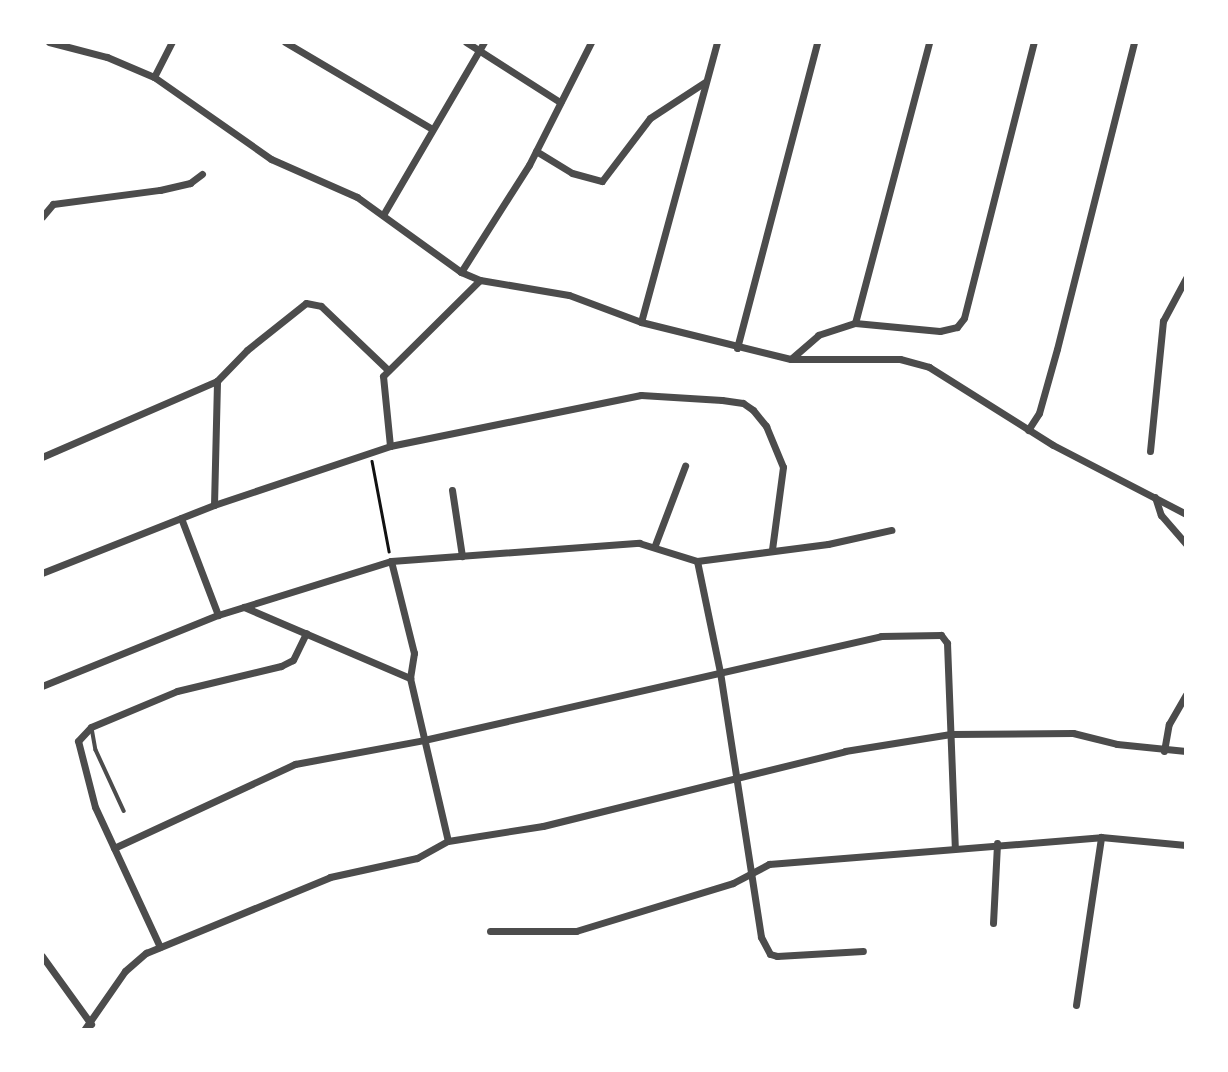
<!DOCTYPE html>
<html>
<head>
<meta charset="utf-8">
<style>
	body { margin:0 }
	#map { position:relative; width:1228px; height:1072px; overflow:hidden; background:#fff; font-family:"Source Sans 3",sans-serif }
	div>[style] { position:absolute }
	[style*='--x'] { left:calc(var(--x)*1px); top:calc(var(--y)*1px); width:calc(var(--w)*1px); rotate:calc(var(--a)*1deg) }
	.path>* { height:2.5px; margin:-1.25px; padding:0 1.25px; transform-origin:1.25px; border-radius:1.25px; background:#111 }
	.service>* { height:3.5px; margin:-1.75px; padding:0 1.75px; transform-origin:1.75px; border-radius:1.75px; background:#4c4c4c }
	.minor>* { height:7px; margin:-3.5px; padding:0 3.5px; transform-origin:3.5px; border-radius:3.5px; background:#4c4c4c }
	span { translate:-50% -50%; white-space:nowrap; text-align:center; line-height:1.15; -webkit-text-stroke:6px #fff; paint-order:stroke }
	.frame { position:absolute; inset:0; border:44px solid #fff; pointer-events:none }
</style>
</head>
<body>
<div id="map">
	<div class="path">
		<i style="--x:372;--y:461;--w:92;--a:79.3"></i>
	</div>
	<div class="service">
		<i style="--x:92;--y:728;--w:22;--a:80"></i>
		<i style="--x:96;--y:750;--w:67;--a:65.3"></i>
	</div>
	<div class="minor">
		<i style="--x:49;--y:42;--w:60;--a:14.5"></i>
		<i style="--x:107;--y:57;--w:51;--a:23.1"></i>
		<i style="--x:154;--y:77;--w:143;--a:35"></i>
		<i style="--x:271;--y:159;--w:94;--a:23.8"></i>
		<i style="--x:357;--y:197;--w:128;--a:35.8"></i>
		<i style="--x:461;--y:272;--w:21;--a:23"></i>
		<i style="--x:480;--y:280;--w:90;--a:9.6"></i>
		<i style="--x:569;--y:295;--w:77;--a:20.6"></i>
		<i style="--x:641;--y:322;--w:154;--a:13.9"></i>
		<i style="--x:791;--y:359;--w:109;--a:0"></i>
		<i style="--x:900;--y:359;--w:30;--a:15"></i>
		<i style="--x:929;--y:367;--w:146;--a:32.2"></i>
		<i style="--x:1053;--y:445;--w:150;--a:27.4"></i>
		<i style="--x:285;--y:42;--w:171;--a:30.6"></i>
		<i style="--x:466;--y:42;--w:112;--a:32.6"></i>
		<i style="--x:154;--y:77;--w:39;--a:-63"></i>
		<i style="--x:536;--y:151;--w:42;--a:31.4"></i>
		<i style="--x:572;--y:173;--w:31;--a:15"></i>
		<i style="--x:602;--y:181;--w:79;--a:-52.7"></i>
		<i style="--x:650;--y:118;--w:66;--a:-33.2"></i>
		<i style="--x:383;--y:215;--w:200;--a:-59.7"></i>
		<i style="--x:42;--y:217;--w:17;--a:-50"></i>
		<i style="--x:53;--y:204;--w:108;--a:-7.5"></i>
		<i style="--x:160;--y:190;--w:31;--a:-13"></i>
		<i style="--x:190;--y:183;--w:15;--a:-37"></i>
		<i style="--x:461;--y:272;--w:127;--a:-57.6"></i>
		<i style="--x:529;--y:165;--w:138;--a:-63.2"></i>
		<i style="--x:641;--y:322;--w:290;--a:-74.8"></i>
		<i style="--x:855;--y:323;--w:291;--a:-75.2"></i>
		<i style="--x:737;--y:348;--w:316;--a:-75.3"></i>
		<i style="--x:792;--y:358;--w:35;--a:-41"></i>
		<i style="--x:818;--y:335;--w:39;--a:-18"></i>
		<i style="--x:855;--y:323;--w:85;--a:5.4"></i>
		<i style="--x:940;--y:331;--w:17;--a:-13"></i>
		<i style="--x:957;--y:327;--w:11;--a:-52"></i>
		<i style="--x:964;--y:318;--w:285;--a:-75.8"></i>
		<i style="--x:1028;--y:430;--w:20;--a:-57"></i>
		<i style="--x:1039;--y:413;--w:66;--a:-74.3"></i>
		<i style="--x:1057;--y:349;--w:317;--a:-75.9"></i>
		<i style="--x:390;--y:446;--w:70;--a:-95.7"></i>
		<i style="--x:383;--y:376;--w:136;--a:-44.7"></i>
		<i style="--x:1150;--y:451;--w:131;--a:-84.3"></i>
		<i style="--x:1163;--y:321;--w:49;--a:-61.9"></i>
		<i style="--x:42;--y:457;--w:191;--a:-23.5"></i>
		<i style="--x:217;--y:381;--w:43;--a:-45.9"></i>
		<i style="--x:247;--y:350;--w:75;--a:-38.5"></i>
		<i style="--x:306;--y:303;--w:15;--a:11"></i>
		<i style="--x:321;--y:306;--w:91;--a:43.7"></i>
		<i style="--x:452;--y:490;--w:67;--a:81.4"></i>
		<i style="--x:1155;--y:497;--w:19;--a:72"></i>
		<i style="--x:1161;--y:515;--w:38;--a:49"></i>
		<i style="--x:214;--y:505;--w:124;--a:-88.6"></i>
		<i style="--x:181;--y:518;--w:104;--a:69.1"></i>
		<i style="--x:655;--y:545;--w:85;--a:-69.2"></i>
		<i style="--x:391;--y:561;--w:95;--a:76"></i>
		<i style="--x:414;--y:653;--w:25;--a:99"></i>
		<i style="--x:410;--y:678;--w:167;--a:76.9"></i>
		<i style="--x:697;--y:561;--w:113;--a:78.3"></i>
		<i style="--x:720;--y:672;--w:268;--a:81.2"></i>
		<i style="--x:761;--y:937;--w:19;--a:62"></i>
		<i style="--x:770;--y:954;--w:7;--a:16"></i>
		<i style="--x:777;--y:956;--w:86;--a:-3.3"></i>
		<i style="--x:42;--y:573;--w:185;--a:-21.6"></i>
		<i style="--x:214;--y:505;--w:186;--a:-18.5"></i>
		<i style="--x:390;--y:446;--w:256;--a:-11.5"></i>
		<i style="--x:641;--y:395;--w:81;--a:3.5"></i>
		<i style="--x:722;--y:400;--w:21;--a:8"></i>
		<i style="--x:743;--y:403;--w:12;--a:35"></i>
		<i style="--x:753;--y:410;--w:21;--a:51"></i>
		<i style="--x:766;--y:426;--w:44;--a:67.5"></i>
		<i style="--x:783;--y:467;--w:83;--a:97.6"></i>
		<i style="--x:244;--y:607;--w:181;--a:23.2"></i>
		<i style="--x:42;--y:686;--w:190;--a:-22"></i>
		<i style="--x:218;--y:615;--w:181;--a:-17.3"></i>
		<i style="--x:391;--y:561;--w:249;--a:-4.2"></i>
		<i style="--x:639;--y:543;--w:61;--a:17.2"></i>
		<i style="--x:697;--y:561;--w:132;--a:-7.4"></i>
		<i style="--x:828;--y:544;--w:65;--a:-12.5"></i>
		<i style="--x:1164;--y:751;--w:27;--a:-80"></i>
		<i style="--x:1169;--y:724;--w:34;--a:-60"></i>
		<i style="--x:114;--y:848;--w:200;--a:-24.9"></i>
		<i style="--x:295;--y:764;--w:131;--a:-10.5"></i>
		<i style="--x:424;--y:740;--w:469;--a:-12.8"></i>
		<i style="--x:881;--y:636;--w:60;--a:-1"></i>
		<i style="--x:941;--y:635;--w:10;--a:53"></i>
		<i style="--x:947;--y:643;--w:205;--a:87.8"></i>
		<i style="--x:993;--y:923;--w:80;--a:-87.1"></i>
		<i style="--x:490;--y:931;--w:86;--a:0"></i>
		<i style="--x:576;--y:931;--w:164;--a:-17"></i>
		<i style="--x:733;--y:883;--w:41;--a:-27.8"></i>
		<i style="--x:769;--y:864;--w:333;--a:-4.6"></i>
		<i style="--x:1101;--y:837;--w:85;--a:5.4"></i>
		<i style="--x:160;--y:947;--w:154;--a:-114.9"></i>
		<i style="--x:95;--y:807;--w:68;--a:-104.4"></i>
		<i style="--x:78;--y:741;--w:19;--a:-47"></i>
		<i style="--x:91;--y:727;--w:93;--a:-22.7"></i>
		<i style="--x:177;--y:691;--w:107;--a:-13.5"></i>
		<i style="--x:281;--y:666;--w:13;--a:-27"></i>
		<i style="--x:293;--y:660;--w:30;--a:-64"></i>
		<i style="--x:42;--y:956;--w:84;--a:54.2"></i>
		<i style="--x:1076;--y:1005;--w:170;--a:-81.5"></i>
		<i style="--x:84;--y:1030;--w:72;--a:-55.2"></i>
		<i style="--x:125;--y:971;--w:28;--a:-41"></i>
		<i style="--x:146;--y:953;--w:199;--a:-22.4"></i>
		<i style="--x:330;--y:877;--w:89;--a:-12.3"></i>
		<i style="--x:417;--y:858;--w:35;--a:-29"></i>
		<i style="--x:448;--y:841;--w:96;--a:-9"></i>
		<i style="--x:543;--y:826;--w:311;--a:-13.9"></i>
		<i style="--x:845;--y:751;--w:107;--a:-9.1"></i>
		<i style="--x:951;--y:734;--w:122;--a:-0.5"></i>
		<i style="--x:1073;--y:733;--w:45;--a:14"></i>
		<i style="--x:1117;--y:744;--w:69;--a:5.8"></i>
	</div>
	<div class="frame"></div>
</div>
</body>
</html>
